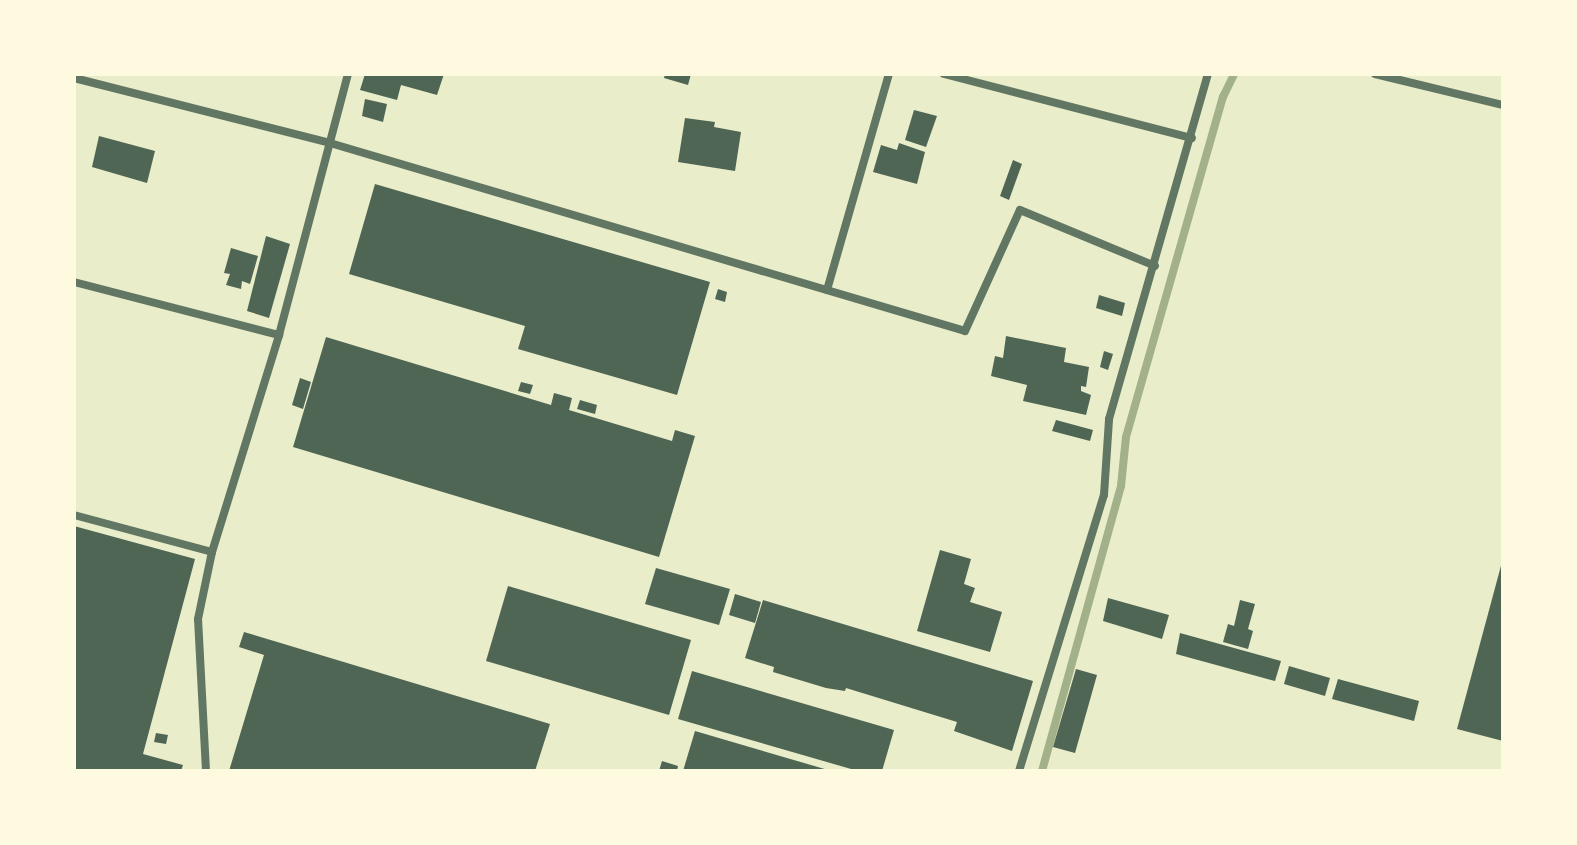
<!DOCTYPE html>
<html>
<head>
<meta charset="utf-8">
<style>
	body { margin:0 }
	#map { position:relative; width:1577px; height:845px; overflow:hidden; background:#e9edc9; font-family:"Alegreya Sans",sans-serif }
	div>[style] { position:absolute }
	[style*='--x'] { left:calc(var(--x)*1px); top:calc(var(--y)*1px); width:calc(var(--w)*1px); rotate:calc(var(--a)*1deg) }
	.stream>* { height:8px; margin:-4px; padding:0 4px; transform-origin:4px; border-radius:4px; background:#a3b18a }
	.building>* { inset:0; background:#4f6655 }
	.minor>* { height:8px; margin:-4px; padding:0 4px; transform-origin:4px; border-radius:4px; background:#617663 }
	span { translate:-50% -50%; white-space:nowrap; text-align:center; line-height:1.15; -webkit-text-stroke:8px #fefae0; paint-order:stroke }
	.frame { position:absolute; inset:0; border:76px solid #fefae0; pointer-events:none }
</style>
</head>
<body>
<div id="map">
	<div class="stream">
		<i style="--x:1042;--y:771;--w:296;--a:-74.5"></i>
		<i style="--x:1121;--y:486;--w:49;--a:-84.2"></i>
		<i style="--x:1126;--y:437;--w:354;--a:-74.1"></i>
		<i style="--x:1223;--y:97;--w:25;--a:-64"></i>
	</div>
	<div class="building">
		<i style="clip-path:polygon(365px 74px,444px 74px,437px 95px,401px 85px,397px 100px,360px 90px)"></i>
		<i style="clip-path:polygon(665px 74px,691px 74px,688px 85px,664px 78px)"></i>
		<i style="clip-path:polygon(365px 99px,387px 104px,383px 122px,362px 116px)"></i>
		<i style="clip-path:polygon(914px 110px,937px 116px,926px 147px,905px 140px)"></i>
		<i style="clip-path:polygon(685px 118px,715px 122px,714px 127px,741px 132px,735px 171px,678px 162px)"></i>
		<i style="clip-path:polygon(99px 136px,155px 151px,147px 183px,92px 167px)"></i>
		<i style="clip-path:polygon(899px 143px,925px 152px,917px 184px,873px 172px,881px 145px,897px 150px)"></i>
		<i style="clip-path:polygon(1013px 160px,1022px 164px,1009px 200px,1000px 196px)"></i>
		<i style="clip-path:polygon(375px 184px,710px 282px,677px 395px,518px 349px,525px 326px,349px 274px)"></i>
		<i style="clip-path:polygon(266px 236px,290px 244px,269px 318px,247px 311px)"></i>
		<i style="clip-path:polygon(231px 248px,258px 256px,250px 284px,242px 281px,241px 289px,226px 285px,230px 274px,224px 273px)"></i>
		<i style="clip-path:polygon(718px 289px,727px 292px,725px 302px,715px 299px)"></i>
		<i style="clip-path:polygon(1099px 295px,1125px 303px,1122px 316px,1096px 308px)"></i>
		<i style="clip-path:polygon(1006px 336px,1066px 348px,1064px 362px,1089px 367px,1086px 387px,1081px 386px,1081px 391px,1091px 395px,1086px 415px,1023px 401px,1027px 385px,991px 376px,995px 356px,1003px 358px)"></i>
		<i style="clip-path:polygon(326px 337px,551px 405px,554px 393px,572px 398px,569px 410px,672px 441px,675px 430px,695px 436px,659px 557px,293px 447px)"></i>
		<i style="clip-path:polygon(1104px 351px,1113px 354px,1108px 370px,1100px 367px)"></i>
		<i style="clip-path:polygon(300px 378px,311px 382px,303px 409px,292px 405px)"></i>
		<i style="clip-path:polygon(521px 382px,533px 385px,530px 394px,518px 391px)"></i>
		<i style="clip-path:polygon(580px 400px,597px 405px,595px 414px,577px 409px)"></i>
		<i style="clip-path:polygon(1056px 420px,1093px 430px,1090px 441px,1052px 431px)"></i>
		<i style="clip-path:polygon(74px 526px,195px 559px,143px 754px,183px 765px,181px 771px,74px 771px)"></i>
		<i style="clip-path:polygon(940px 550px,971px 559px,964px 584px,975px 588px,970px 602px,1002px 612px,990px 652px,917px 631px)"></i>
		<i style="clip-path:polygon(1502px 562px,1503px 562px,1503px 741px,1457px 729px)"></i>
		<i style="clip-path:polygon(656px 568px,730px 589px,719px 625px,645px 604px)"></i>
		<i style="clip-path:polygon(508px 586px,691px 640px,669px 715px,486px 661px)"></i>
		<i style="clip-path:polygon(735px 594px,761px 602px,755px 623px,729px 615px)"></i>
		<i style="clip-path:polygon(1108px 598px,1169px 615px,1162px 639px,1103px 621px)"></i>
		<i style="clip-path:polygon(763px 600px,1033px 681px,1012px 751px,954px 731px,957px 722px,846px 688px,845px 691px,826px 688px,773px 672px,774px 667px,745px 658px)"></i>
		<i style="clip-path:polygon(1240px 600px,1255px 604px,1248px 629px,1253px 631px,1248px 649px,1223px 642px,1228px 624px,1234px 626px)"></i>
		<i style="clip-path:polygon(244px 632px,550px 724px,535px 771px,229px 771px,264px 655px,239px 647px)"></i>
		<i style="clip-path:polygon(1180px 633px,1281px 661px,1275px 681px,1176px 654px)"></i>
		<i style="clip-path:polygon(1289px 666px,1330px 678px,1325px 696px,1284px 684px)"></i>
		<i style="clip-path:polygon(1076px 669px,1097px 675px,1075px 753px,1053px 747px)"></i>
		<i style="clip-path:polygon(692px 671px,894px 730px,882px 771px,858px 771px,678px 719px)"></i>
		<i style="clip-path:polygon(1338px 679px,1419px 701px,1414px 721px,1332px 699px)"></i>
		<i style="clip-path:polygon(695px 731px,828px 770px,828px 771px,683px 771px)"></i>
		<i style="clip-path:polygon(156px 733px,168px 735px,166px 744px,154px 742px)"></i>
		<i style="clip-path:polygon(662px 761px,678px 766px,677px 771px,659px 771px)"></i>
	</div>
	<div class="minor">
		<i style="--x:944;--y:74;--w:256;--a:14.5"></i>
		<i style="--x:1375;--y:74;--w:132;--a:13.6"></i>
		<i style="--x:74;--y:78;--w:264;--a:14.2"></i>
		<i style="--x:330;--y:143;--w:662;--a:16.49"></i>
		<i style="--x:965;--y:331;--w:133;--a:-65.6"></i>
		<i style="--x:1020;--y:210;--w:146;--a:22.5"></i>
		<i style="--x:74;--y:282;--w:212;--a:14.5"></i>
		<i style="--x:827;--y:290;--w:225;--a:-74"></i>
		<i style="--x:74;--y:515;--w:143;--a:15"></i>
		<i style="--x:206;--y:771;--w:152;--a:-93"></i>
		<i style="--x:198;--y:619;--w:68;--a:-78.2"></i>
		<i style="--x:212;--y:552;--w:227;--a:-72.8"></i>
		<i style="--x:279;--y:335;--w:270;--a:-75.2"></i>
		<i style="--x:1019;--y:771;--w:289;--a:-72.9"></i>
		<i style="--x:1104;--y:495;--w:76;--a:-86.2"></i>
		<i style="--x:1109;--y:419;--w:359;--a:-74"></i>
	</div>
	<div class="frame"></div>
</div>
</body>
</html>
